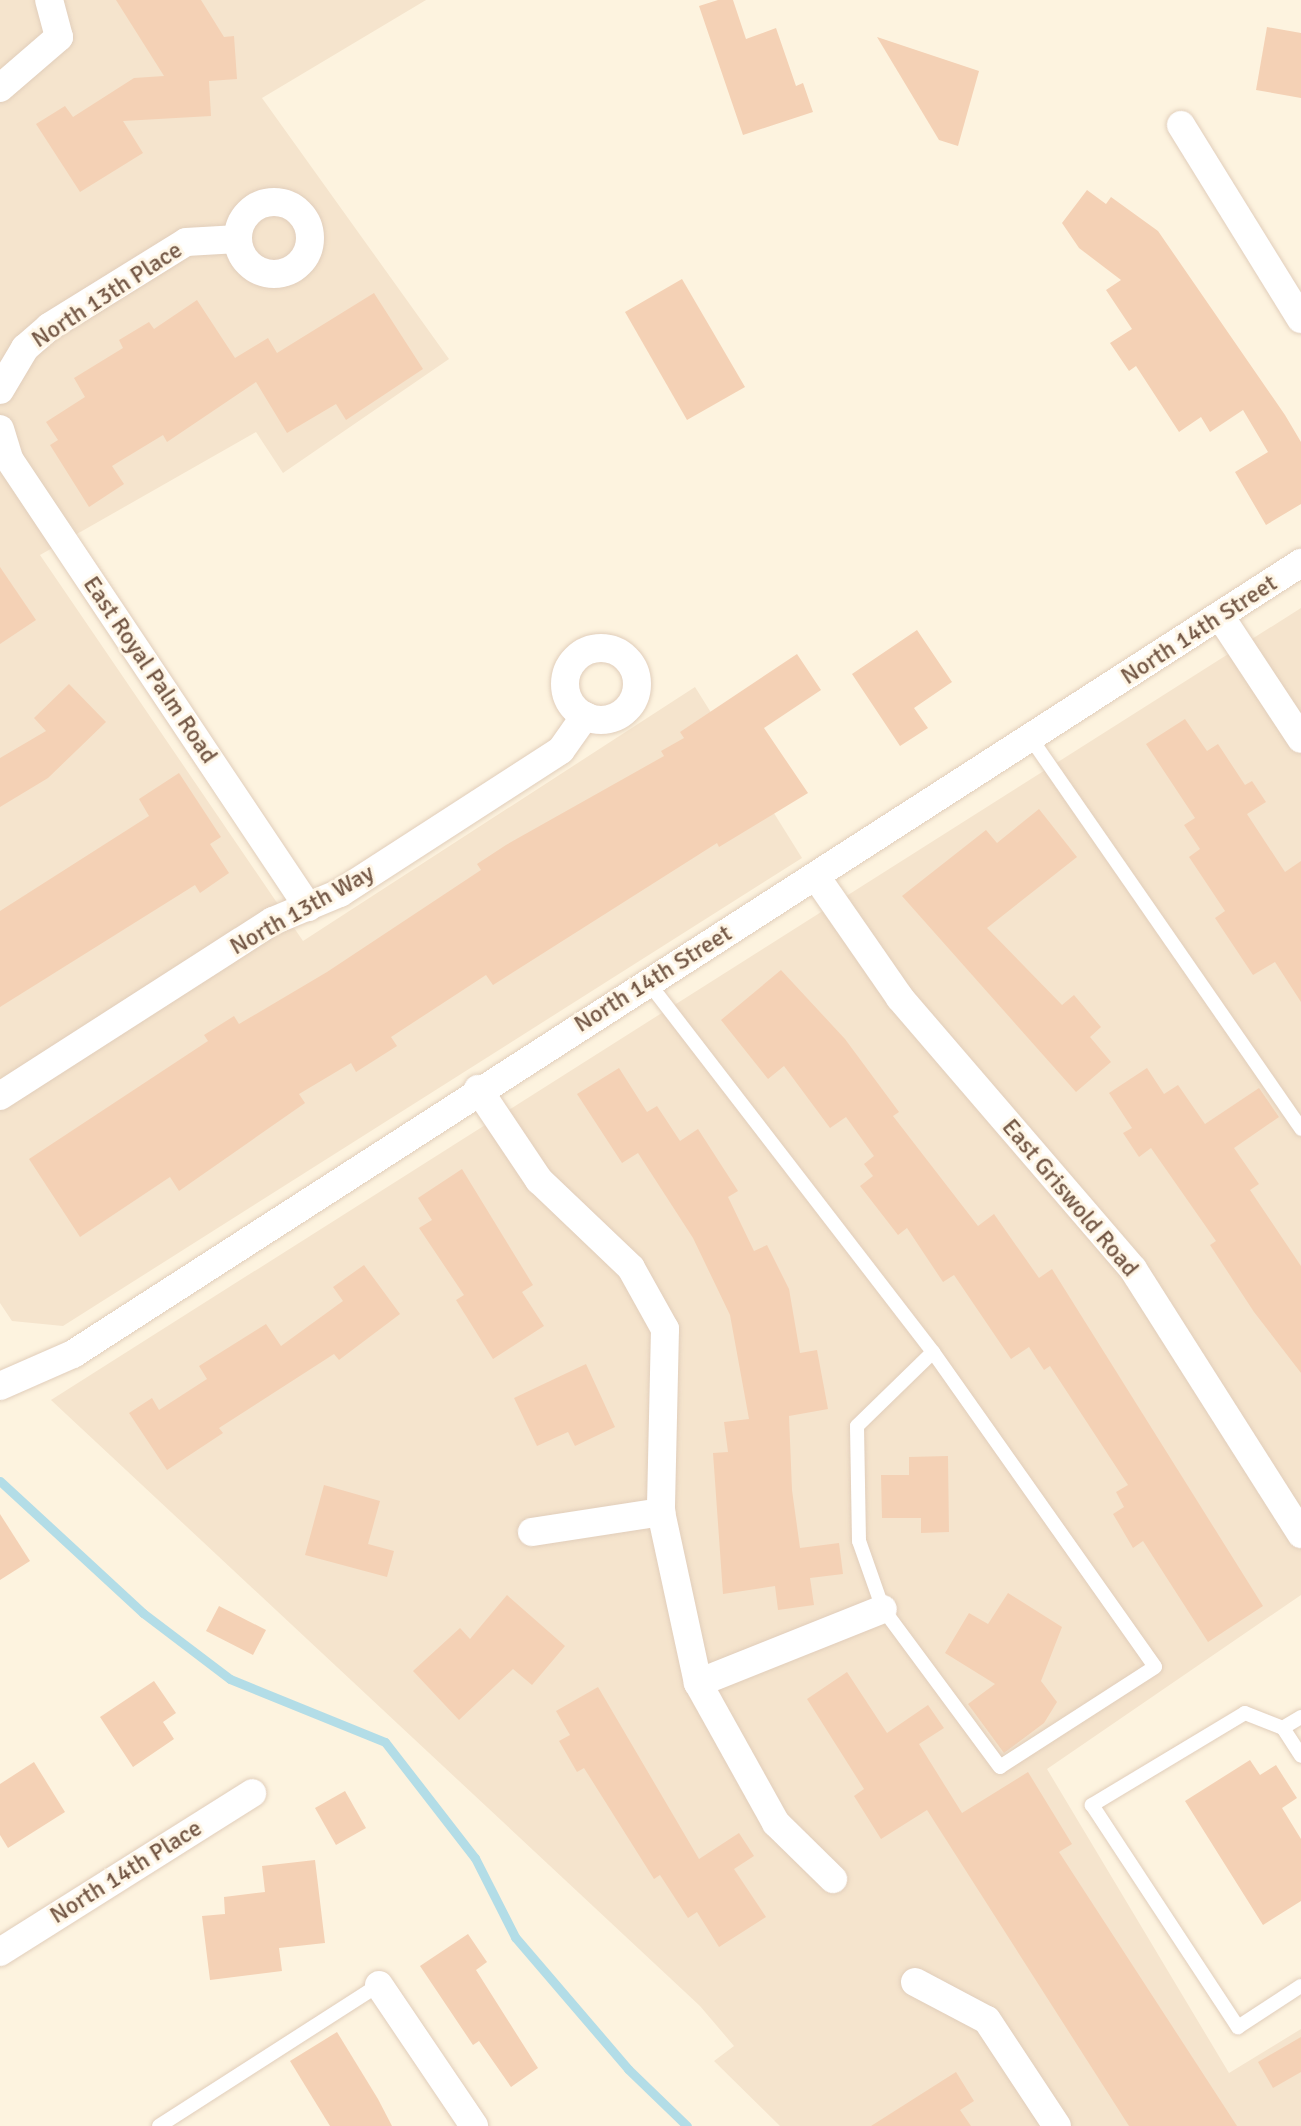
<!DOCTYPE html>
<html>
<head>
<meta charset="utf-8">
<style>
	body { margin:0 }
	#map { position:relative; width:1301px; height:2126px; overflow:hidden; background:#fdf3df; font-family:Signika,sans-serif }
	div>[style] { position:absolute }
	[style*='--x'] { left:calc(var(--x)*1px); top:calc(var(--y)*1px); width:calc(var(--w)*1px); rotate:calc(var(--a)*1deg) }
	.residential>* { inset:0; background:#f5e4cd }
	.stream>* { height:9px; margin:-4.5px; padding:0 4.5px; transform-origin:4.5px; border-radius:4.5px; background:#b3dde7 }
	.building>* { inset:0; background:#f4d1b5 }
	.roads { filter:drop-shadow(0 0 2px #e1cebb) drop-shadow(0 0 2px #e1cebb) }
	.service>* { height:14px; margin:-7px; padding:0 7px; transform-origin:7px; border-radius:7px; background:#fff }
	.minor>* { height:28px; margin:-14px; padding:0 14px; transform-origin:14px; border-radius:14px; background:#fff }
	.minor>.ring { margin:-14px; padding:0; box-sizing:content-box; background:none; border:28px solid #fff; border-radius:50% }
	span { translate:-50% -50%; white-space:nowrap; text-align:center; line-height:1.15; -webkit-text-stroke:6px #fff6e6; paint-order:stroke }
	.street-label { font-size:24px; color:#745846 }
</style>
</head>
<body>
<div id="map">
	<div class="residential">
		<i style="clip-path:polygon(0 0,426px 0,262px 98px,449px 359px,283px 473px,256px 432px,40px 555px,303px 941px,695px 687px,802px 858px,63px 1326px,12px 1321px,0 1303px)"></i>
		<i style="clip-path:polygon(1301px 608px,1301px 1595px,1047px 1769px,1229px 2073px,1301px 2029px,1301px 2126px,780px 2126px,714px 2061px,734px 2046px,700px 2006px,51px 1400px)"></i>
	</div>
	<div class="stream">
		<i style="--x:0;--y:1481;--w:195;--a:42.7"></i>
		<i style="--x:143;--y:1613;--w:109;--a:37.2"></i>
		<i style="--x:230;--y:1679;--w:167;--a:22.1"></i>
		<i style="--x:385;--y:1742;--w:147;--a:52.2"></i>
		<i style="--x:475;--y:1858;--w:89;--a:63.1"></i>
		<i style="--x:515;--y:1937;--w:174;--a:49.4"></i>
		<i style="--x:628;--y:2069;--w:82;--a:44"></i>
	</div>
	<div class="building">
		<i style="clip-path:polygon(116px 0,201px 0,224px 37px,234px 36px,237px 79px,209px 81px,211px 116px,123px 121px,143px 153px,80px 192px,36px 124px,65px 106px,73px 117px,134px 78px,164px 76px)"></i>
		<i style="clip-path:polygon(718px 0,733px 0,746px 39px,776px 28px,796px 86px,803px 83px,813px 112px,743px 135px,699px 6px)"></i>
		<i style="clip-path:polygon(1267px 27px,1301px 33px,1301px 98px,1256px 90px)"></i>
		<i style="clip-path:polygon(877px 37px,979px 71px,958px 146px,939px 140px)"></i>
		<i style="clip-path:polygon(1087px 190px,1106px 204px,1111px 197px,1158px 231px,1285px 415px,1301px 442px,1301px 504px,1266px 525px,1235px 472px,1268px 452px,1243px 410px,1210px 432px,1201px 417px,1179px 432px,1136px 366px,1129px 371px,1110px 343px,1132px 329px,1106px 290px,1121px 280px,1079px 248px,1062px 223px)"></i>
		<i style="clip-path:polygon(682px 279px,745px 387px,687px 420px,625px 312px)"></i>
		<i style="clip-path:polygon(374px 293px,423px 369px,346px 420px,336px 404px,287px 433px,256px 382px,167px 442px,163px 435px,112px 466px,124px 484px,89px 507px,50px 445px,58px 440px,46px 422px,85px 397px,74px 378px,123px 348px,119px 340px,149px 322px,154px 329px,197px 300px,235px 358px,268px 338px,277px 353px)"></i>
		<i style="clip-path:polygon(0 567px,36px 620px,0 644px)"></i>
		<i style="clip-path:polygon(917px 630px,952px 682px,914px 708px,928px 728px,900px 746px,852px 674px)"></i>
		<i style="clip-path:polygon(797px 654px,821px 690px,764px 728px,808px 793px,719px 847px,717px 843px,493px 985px,486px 975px,391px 1037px,397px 1046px,356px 1072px,351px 1063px,299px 1094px,305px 1103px,179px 1191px,170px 1177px,80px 1237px,29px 1159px,208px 1041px,204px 1035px,234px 1016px,239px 1024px,327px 972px,481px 870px,477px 864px,506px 845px,664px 756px,661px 751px,684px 738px,680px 732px)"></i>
		<i style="clip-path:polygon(69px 684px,106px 722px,48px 778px,0 807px,0 758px,46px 731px,34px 718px)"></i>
		<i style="clip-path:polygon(1185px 719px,1207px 751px,1218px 744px,1245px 785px,1252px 781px,1266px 802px,1247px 814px,1285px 872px,1301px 861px,1301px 1002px,1275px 962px,1253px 975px,1215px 918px,1225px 911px,1189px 857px,1200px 849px,1184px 825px,1195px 818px,1146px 744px)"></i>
		<i style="clip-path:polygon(179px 773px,221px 837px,210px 844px,229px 873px,200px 893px,195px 885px,0 1007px,0 911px,149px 816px,139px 799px)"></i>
		<i style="clip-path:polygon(1039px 809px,1077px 857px,987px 928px,1062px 1005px,1074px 995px,1101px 1027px,1090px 1037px,1111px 1062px,1076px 1092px,902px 896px,986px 830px,997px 843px)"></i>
		<i style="clip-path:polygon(781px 970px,845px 1039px,899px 1112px,893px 1116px,978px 1226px,994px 1214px,1039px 1278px,1052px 1269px,1263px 1606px,1208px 1642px,1143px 1541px,1133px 1548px,1113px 1514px,1124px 1507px,1116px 1492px,1128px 1485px,1050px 1366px,1044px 1370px,1029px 1347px,1011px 1359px,954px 1275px,943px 1282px,907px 1228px,898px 1235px,860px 1186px,873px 1176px,864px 1164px,874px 1156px,846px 1117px,830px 1128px,784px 1066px,768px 1079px,721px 1020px)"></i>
		<i style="clip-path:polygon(619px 1068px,647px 1112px,657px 1106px,680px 1141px,698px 1129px,738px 1191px,728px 1197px,754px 1251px,767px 1245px,789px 1289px,800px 1353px,817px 1350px,828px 1409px,789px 1416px,792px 1490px,800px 1548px,839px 1543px,843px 1574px,810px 1578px,814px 1605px,778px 1610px,775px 1586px,723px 1594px,713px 1453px,728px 1452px,724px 1422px,749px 1419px,730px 1315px,693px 1238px,638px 1153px,622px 1163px,577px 1094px)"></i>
		<i style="clip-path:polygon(1147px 1068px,1164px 1094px,1178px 1085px,1205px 1124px,1259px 1088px,1279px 1117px,1234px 1148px,1259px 1184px,1250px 1190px,1301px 1266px,1301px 1373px,1254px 1312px,1210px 1245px,1216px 1241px,1151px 1148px,1139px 1157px,1123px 1133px,1132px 1128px,1109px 1093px)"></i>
		<i style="clip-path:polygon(462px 1169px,533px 1285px,522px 1292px,544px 1326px,493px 1359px,456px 1300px,464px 1295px,419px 1228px,432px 1220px,418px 1198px)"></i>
		<i style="clip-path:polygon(364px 1265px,400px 1314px,339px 1360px,334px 1354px,219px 1428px,223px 1433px,167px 1470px,129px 1413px,152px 1398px,159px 1410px,207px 1379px,199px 1366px,266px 1324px,281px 1346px,343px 1301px,333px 1287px)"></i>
		<i style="clip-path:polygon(586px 1364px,615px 1427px,575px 1446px,568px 1432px,537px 1446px,514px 1398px)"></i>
		<i style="clip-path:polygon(948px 1456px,949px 1532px,921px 1533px,921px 1518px,882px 1518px,881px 1475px,909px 1475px,909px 1457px)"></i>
		<i style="clip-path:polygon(324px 1485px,380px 1501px,368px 1544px,394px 1551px,387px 1577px,305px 1555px)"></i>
		<i style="clip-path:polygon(0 1514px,30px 1561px,0 1580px)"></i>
		<i style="clip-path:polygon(1008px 1593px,1062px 1627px,1041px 1681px,1057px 1702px,1044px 1723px,1004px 1753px,968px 1704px,995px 1684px,945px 1653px,969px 1613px,988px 1624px)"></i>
		<i style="clip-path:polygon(507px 1595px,565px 1646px,532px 1685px,513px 1669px,459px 1720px,413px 1671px,460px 1628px,470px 1639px)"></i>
		<i style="clip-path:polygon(219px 1606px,266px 1630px,253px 1655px,206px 1631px)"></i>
		<i style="clip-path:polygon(847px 1672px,887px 1733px,928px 1705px,944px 1728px,919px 1744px,962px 1813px,1028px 1772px,1072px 1844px,1059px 1852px,1237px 2126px,1129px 2126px,927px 1810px,881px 1839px,854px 1796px,864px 1789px,807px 1699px)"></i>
		<i style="clip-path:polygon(154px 1681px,176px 1713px,163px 1722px,174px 1739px,133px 1767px,100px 1717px)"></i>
		<i style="clip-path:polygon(598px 1687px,699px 1859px,739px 1833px,754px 1856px,734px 1869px,766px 1917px,719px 1947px,697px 1912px,688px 1918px,660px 1875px,654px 1879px,584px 1768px,577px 1772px,559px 1741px,570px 1735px,556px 1711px)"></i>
		<i style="clip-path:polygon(1250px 1760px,1260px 1775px,1276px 1765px,1297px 1798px,1282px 1808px,1301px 1839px,1301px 1901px,1263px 1925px,1185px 1801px)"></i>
		<i style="clip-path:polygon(34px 1762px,65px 1812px,8px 1848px,0 1835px,0 1784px)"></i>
		<i style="clip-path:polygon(345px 1791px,366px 1828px,336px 1845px,315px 1808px)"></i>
		<i style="clip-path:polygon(315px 1860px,325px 1943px,279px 1948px,282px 1971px,210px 1980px,202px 1916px,225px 1914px,224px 1897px,265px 1892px,262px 1866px)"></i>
		<i style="clip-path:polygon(468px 1934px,487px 1962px,476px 1970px,538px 2068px,511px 2087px,479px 2041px,473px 2045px,420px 1966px)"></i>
		<i style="clip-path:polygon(337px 2032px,378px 2099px,392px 2126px,330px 2126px,290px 2061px)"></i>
		<i style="clip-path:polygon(1301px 2037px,1301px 2072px,1273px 2088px,1258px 2062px)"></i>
		<i style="clip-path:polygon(956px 2072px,974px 2101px,960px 2110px,971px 2126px,871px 2126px)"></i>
	</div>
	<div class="roads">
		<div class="service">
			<i style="--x:1032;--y:740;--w:473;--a:55.3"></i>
			<i style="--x:648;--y:982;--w:467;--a:52.4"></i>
			<i style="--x:933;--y:1352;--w:385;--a:54.8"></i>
			<i style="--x:1155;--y:1667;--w:184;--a:147.2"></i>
			<i style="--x:1000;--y:1767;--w:197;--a:-126.5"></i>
			<i style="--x:883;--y:1609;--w:72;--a:-109.4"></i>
			<i style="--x:859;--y:1541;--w:115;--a:-91"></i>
			<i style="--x:857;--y:1426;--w:106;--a:-44.2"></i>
			<i style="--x:1301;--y:1717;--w:21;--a:149"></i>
			<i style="--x:1283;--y:1728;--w:41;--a:-158.5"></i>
			<i style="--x:1245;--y:1713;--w:179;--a:149"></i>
			<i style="--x:1092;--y:1805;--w:266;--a:56.7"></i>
			<i style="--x:1238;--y:2027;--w:75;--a:-33.1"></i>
			<i style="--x:1283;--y:1728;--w:33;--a:57"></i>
			<i style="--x:159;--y:2126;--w:261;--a:-32.7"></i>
		</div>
		<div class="minor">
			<i style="--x:0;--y:88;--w:78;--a:-40.8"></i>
			<i style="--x:59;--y:37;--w:38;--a:-105"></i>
			<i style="--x:1181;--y:125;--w:228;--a:58.3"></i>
			<i class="ring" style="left:238px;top:202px;width:44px;height:44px"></i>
			<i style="--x:0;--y:390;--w:49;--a:-59.2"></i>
			<i style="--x:25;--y:348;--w:32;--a:-41"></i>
			<i style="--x:49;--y:327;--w:161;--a:-31.8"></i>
			<i style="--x:186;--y:242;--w:52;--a:-3.3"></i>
			<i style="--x:0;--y:429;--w:31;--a:73"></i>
			<i style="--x:9;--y:459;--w:539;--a:56.28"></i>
			<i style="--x:1220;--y:616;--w:147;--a:56.6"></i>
			<i class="ring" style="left:565px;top:648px;width:44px;height:44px"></i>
			<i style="--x:817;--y:878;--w:146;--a:55.3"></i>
			<i style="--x:900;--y:998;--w:357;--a:49.3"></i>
			<i style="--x:1133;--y:1269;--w:314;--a:57.6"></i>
			<i style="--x:478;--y:1089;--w:110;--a:56.2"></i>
			<i style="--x:539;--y:1180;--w:127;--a:43.7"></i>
			<i style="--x:631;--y:1268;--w:70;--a:60.9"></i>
			<i style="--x:665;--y:1329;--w:183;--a:91.3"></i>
			<i style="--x:661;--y:1512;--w:175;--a:77.8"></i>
			<i style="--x:698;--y:1683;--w:160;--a:60.9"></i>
			<i style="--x:776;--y:1823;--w:80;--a:44.5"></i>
			<i style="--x:0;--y:1096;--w:324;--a:-32.7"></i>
			<i style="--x:273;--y:921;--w:73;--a:-22.7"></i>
			<i style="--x:340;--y:893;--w:263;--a:-32.9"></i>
			<i style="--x:561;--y:750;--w:42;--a:-54.8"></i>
			<i style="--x:0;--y:1386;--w:80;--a:-23.7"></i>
			<i style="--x:73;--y:1354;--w:1461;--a:-32.79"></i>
			<i style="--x:532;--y:1532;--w:131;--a:-8.8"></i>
			<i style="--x:698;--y:1683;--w:199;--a:-21.8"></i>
			<i style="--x:0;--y:1952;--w:298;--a:-32.2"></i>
			<i style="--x:915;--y:1982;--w:81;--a:27.8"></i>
			<i style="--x:987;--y:2020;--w:127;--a:56.6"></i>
			<i style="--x:379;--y:1985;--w:170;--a:56"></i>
		</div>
	</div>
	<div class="street-label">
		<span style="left:107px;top:295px;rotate:-33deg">North 13th Place</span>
		<span style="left:1199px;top:630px;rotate:-33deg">North 14th Street</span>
		<span style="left:150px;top:670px;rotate:56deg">East Royal Palm Road</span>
		<span style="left:302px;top:910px;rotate:-29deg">North 13th Way</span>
		<span style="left:653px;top:979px;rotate:-32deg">North 14th Street</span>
		<span style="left:1070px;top:1198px;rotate:50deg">East Griswold Road</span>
		<span style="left:126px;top:1872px;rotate:-32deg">North 14th Place</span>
	</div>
</div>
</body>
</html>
